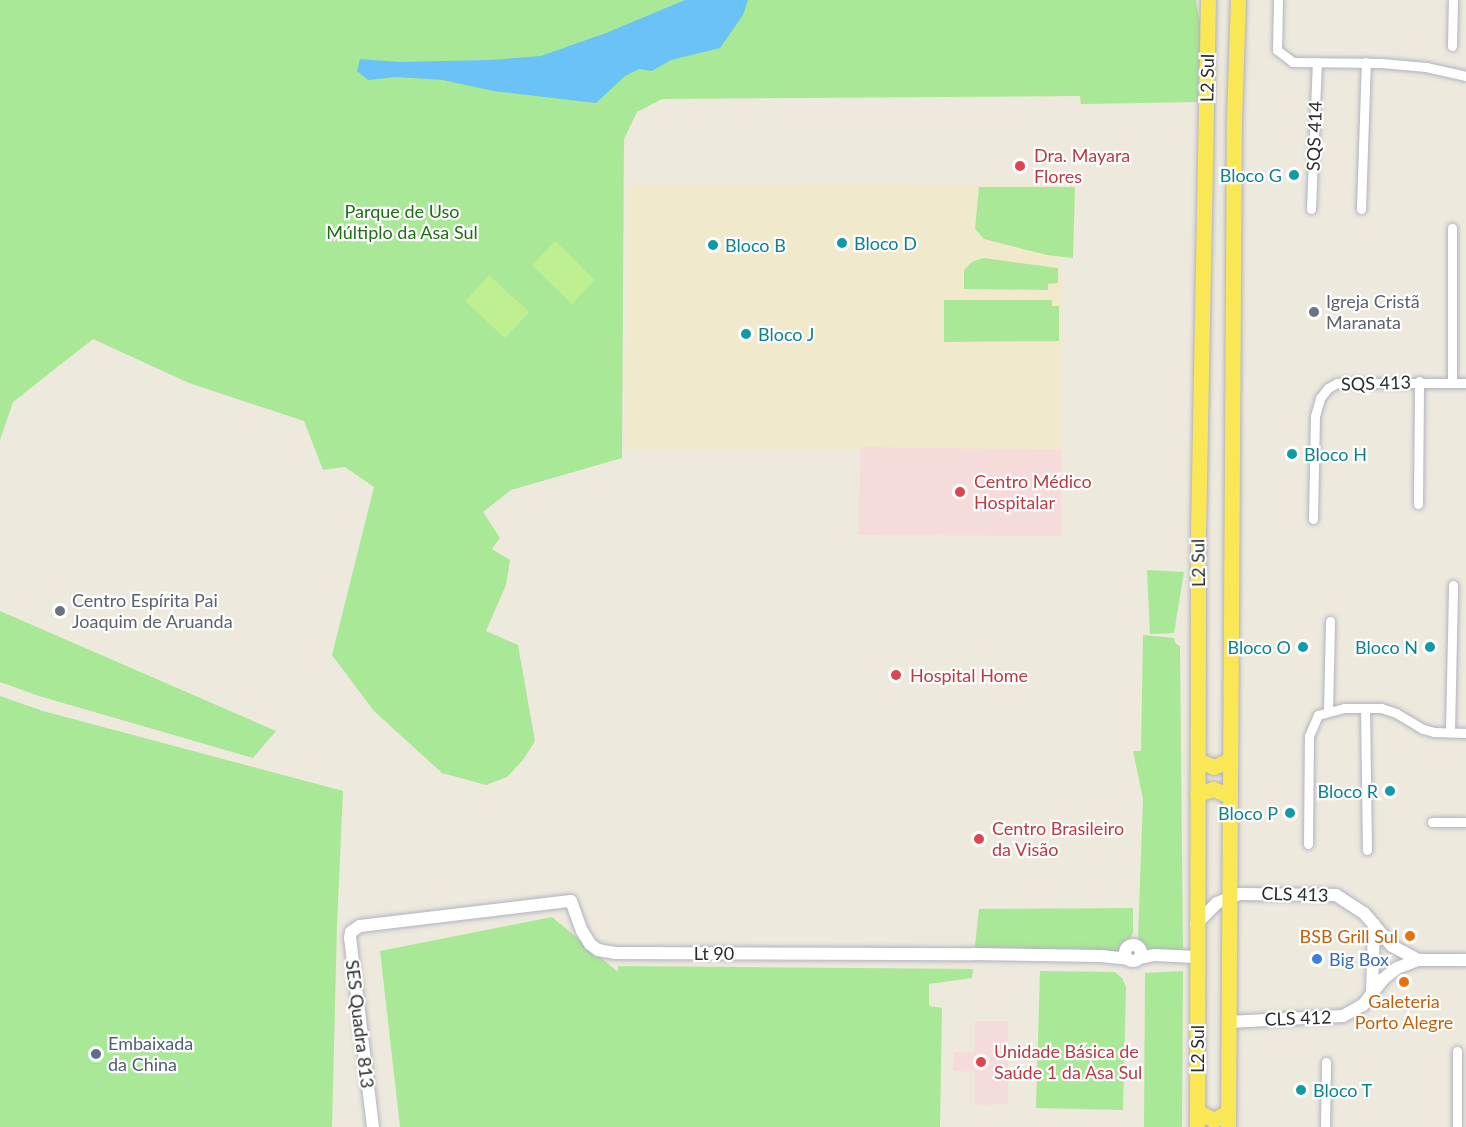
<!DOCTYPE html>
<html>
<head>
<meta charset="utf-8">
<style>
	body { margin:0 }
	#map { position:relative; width:1466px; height:1127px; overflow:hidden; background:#eee9dd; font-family:Lato,sans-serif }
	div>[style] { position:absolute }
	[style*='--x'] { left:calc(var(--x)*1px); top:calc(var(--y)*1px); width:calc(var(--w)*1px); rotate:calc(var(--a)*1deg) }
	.education>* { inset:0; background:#f1e9cc }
	.medical>* { inset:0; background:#f5dcda }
	.green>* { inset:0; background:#a9e896 }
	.pitch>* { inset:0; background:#bef091 }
	.water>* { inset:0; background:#6ac2f7 }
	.roads { filter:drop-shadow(0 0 2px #b1b2c0) drop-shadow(0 0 2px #b1b2c0) }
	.minor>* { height:9px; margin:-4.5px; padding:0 4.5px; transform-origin:4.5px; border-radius:4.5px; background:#fff }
	.tertiary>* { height:12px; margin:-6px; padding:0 6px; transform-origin:6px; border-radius:6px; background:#fff }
	.tertiary>.ring { margin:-6px; padding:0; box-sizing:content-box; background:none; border:12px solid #fff; border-radius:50% }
	.primary>* { height:15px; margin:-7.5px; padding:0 7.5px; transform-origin:7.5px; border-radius:7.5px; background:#fae756 }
	.dots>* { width:16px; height:16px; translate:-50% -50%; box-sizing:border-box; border:3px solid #fff; border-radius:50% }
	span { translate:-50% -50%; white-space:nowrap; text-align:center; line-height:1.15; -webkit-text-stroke:4.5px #fff; paint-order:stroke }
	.street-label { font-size:18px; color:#2c2c2c }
	.health-label { font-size:18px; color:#be3a42 }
	.left { translate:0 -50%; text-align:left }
	.culture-label { font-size:18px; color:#0d838f }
	.right { translate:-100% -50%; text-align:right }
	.park-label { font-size:18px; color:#1e6f15 }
	.worship-label { font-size:18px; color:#5b616d }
	.food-label { font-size:18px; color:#c56008 }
	.shop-label { font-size:18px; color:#366cbe }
	.service-label { font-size:18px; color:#4e5e75 }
</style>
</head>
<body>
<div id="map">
	<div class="education">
		<i style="clip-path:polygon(870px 184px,1075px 187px,1073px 258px,1061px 257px,1061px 450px,626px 449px,627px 186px)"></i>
	</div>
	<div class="medical">
		<i style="clip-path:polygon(860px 447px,1061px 450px,1061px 536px,859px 535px)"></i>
		<i style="clip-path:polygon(975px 1021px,1008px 1021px,1008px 1104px,975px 1105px,975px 1072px,953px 1071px,954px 1052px,975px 1052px)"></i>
	</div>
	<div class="green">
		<i style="clip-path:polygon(0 0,1196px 0,1201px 30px,1200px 102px,1081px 104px,1080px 96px,662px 99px,637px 112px,624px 139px,622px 458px,511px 490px,483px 512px,500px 538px,492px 549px,510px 560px,506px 585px,486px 631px,518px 645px,535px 741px,523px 760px,507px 777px,486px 785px,442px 773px,374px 711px,332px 655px,374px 487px,345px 467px,323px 470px,304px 421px,189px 383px,93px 339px,13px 402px,0 440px)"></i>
		<i style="clip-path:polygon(979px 187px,1075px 187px,1073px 258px,1047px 255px,984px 239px,975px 229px)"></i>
		<i style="clip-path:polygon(983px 258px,1058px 268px,1058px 283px,1048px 284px,1048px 290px,964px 289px,964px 270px,972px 262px)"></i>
		<i style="clip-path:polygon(944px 300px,1052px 300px,1052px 306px,1059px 306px,1059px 341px,944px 342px)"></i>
		<i style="clip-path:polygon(1147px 570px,1184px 572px,1174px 633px,1150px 634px)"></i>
		<i style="clip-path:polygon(0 611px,276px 731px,253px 758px,39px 696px,0 682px)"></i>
		<i style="clip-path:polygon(1143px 635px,1174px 638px,1176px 644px,1180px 646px,1183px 954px,1142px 950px,1138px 938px,1143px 799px,1133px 751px,1141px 751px)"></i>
		<i style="clip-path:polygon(0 696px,43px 711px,343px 791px,337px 925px,332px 1127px,0 1127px)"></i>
		<i style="clip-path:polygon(1133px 908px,1133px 932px,1128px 947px,1101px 956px,974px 954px,979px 909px)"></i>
		<i style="clip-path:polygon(552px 917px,618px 972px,618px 966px,973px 969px,972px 978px,929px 984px,929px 1006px,942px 1008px,940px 1127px,400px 1127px,380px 951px)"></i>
		<i style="clip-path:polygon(1040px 971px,1115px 972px,1122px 978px,1126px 987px,1123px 1110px,1036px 1108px)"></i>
		<i style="clip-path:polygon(1183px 971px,1182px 1127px,1144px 1127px,1145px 973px)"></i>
	</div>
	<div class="pitch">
		<i style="clip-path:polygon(555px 241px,595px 280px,572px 304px,532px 265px)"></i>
		<i style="clip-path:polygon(489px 275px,529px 312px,505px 338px,465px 301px)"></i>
	</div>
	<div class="water">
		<i style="clip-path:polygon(685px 0,748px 0,743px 15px,720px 48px,671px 60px,652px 71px,639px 69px,625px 76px,596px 103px,493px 91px,443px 80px,397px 77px,368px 80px,357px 71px,360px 59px,399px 62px,489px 60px,541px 56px,606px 33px)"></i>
	</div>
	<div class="roads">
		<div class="minor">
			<i style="--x:1278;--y:0;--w:50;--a:91.1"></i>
			<i style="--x:1277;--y:50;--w:20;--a:37"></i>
			<i style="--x:1293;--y:62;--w:88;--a:0.7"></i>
			<i style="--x:1381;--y:63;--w:45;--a:5.1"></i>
			<i style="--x:1426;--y:67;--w:41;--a:12.7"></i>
			<i style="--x:1452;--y:46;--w:46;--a:-88.8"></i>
			<i style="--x:1311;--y:209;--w:147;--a:-87.7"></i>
			<i style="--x:1361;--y:209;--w:147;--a:-88.1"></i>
			<i style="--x:1452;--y:228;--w:153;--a:90"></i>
			<i style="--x:1418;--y:504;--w:123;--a:-89.5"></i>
			<i style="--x:1313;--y:519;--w:103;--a:-88.9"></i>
			<i style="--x:1315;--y:416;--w:19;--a:-74"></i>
			<i style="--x:1320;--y:398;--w:13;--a:-51"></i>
			<i style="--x:1328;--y:388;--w:10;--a:-29"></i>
			<i style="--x:1337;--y:383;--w:129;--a:0"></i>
			<i style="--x:1365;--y:708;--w:142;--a:89.2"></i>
			<i style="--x:1328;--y:711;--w:90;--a:-88.7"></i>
			<i style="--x:1450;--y:732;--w:147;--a:-88.8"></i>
			<i style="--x:1432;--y:822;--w:34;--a:0"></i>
			<i style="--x:1308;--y:844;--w:108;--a:-89.5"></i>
			<i style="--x:1309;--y:736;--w:23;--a:-67"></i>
			<i style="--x:1318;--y:715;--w:27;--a:-15"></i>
			<i style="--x:1344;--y:708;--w:37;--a:0"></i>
			<i style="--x:1381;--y:708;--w:16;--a:18"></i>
			<i style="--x:1396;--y:713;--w:31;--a:31"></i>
			<i style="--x:1423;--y:729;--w:11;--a:15"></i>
			<i style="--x:1434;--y:732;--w:32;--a:2"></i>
			<i style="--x:1325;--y:1127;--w:65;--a:-89.1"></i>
			<i style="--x:1457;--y:1127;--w:76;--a:-90"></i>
		</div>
		<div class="tertiary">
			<i style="--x:1196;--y:924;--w:30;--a:-45"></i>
			<i style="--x:1217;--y:903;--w:24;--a:-22"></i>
			<i style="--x:1239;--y:894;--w:97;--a:0.6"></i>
			<i style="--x:1336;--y:895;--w:33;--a:33"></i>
			<i style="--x:1364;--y:913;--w:43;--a:49.7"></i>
			<i style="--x:1392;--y:946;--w:30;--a:28"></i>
			<i class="ring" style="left:1125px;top:945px;width:4px;height:4px"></i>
			<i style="--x:1139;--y:958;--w:16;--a:-11"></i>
			<i style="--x:1155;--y:955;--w:41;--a:2.8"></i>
			<i style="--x:1372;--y:995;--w:71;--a:-88.4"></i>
			<i style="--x:1229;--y:1022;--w:114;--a:-3"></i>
			<i style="--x:1343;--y:1016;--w:23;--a:-29"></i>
			<i style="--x:1363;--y:1005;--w:33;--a:-52"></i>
			<i style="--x:1383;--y:979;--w:18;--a:-38"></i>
			<i style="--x:1397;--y:968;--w:22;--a:-21"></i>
			<i style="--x:1418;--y:960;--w:48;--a:0"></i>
			<i style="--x:373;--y:1127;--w:190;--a:-96.9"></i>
			<i style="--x:350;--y:938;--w:6;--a:-81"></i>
			<i style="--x:351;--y:932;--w:11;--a:-34"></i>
			<i style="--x:360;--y:926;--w:212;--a:-6.8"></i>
			<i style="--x:571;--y:901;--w:32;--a:70"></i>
			<i style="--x:582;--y:931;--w:15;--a:58"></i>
			<i style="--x:590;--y:944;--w:10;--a:37"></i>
			<i style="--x:598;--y:950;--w:17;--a:10"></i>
			<i style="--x:615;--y:953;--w:359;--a:0.2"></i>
			<i style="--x:974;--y:954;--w:127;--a:0.9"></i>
			<i style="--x:1101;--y:956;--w:27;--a:6"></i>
		</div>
		<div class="primary">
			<i style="--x:1198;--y:760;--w:17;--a:24"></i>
			<i style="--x:1214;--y:767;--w:17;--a:-24"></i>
			<i style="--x:1197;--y:794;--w:17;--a:-17"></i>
			<i style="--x:1213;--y:789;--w:18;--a:22"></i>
			<i style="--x:1197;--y:1111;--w:19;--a:28"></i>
			<i style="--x:1214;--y:1120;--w:16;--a:-30"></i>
			<i style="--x:1197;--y:1127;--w:593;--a:-89.9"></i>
			<i style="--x:1198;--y:534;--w:534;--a:-88.93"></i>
			<i style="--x:1228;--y:1127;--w:1008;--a:-89.66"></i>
			<i style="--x:1234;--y:119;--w:119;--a:-88.1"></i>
		</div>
	</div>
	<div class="dots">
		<i style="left:1020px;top:166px;background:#e0444e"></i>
		<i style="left:1294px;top:175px;background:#0f9aa8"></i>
		<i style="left:842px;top:243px;background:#0f9aa8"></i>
		<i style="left:713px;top:245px;background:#0f9aa8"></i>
		<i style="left:1314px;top:312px;background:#6b7280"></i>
		<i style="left:746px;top:334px;background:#0f9aa8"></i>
		<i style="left:1292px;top:454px;background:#0f9aa8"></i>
		<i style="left:960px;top:492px;background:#e0444e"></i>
		<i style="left:60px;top:611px;background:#6b7280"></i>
		<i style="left:1303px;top:647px;background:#0f9aa8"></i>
		<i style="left:1430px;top:647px;background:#0f9aa8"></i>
		<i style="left:896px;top:675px;background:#e0444e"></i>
		<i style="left:1390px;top:791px;background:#0f9aa8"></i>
		<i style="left:1290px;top:813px;background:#0f9aa8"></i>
		<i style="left:979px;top:839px;background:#e0444e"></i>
		<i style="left:1410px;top:936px;background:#e8710a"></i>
		<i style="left:1317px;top:959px;background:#3f7fe0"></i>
		<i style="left:1404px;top:982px;background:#e8710a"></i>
		<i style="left:96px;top:1054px;background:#5c6f8a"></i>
		<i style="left:981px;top:1062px;background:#e0444e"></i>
		<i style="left:1301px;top:1090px;background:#0f9aa8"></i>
	</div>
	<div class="street-label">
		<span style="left:1207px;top:78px;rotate:-89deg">L2 Sul</span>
		<span style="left:1314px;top:136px;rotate:-88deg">SQS 414</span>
		<span style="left:1376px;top:383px;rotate:-2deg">SQS 413</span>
		<span style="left:1198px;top:563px;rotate:-91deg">L2 Sul</span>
		<span style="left:1295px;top:894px;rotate:2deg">CLS 413</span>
		<span style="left:714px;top:953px">Lt 90</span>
		<span style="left:1298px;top:1018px;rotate:-2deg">CLS 412</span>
		<span style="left:360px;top:1024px;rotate:83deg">SES Quadra 813</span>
		<span style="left:1197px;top:1049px;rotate:-90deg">L2 Sul</span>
	</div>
	<div class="health-label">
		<span class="left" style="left:1034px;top:166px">Dra. Mayara<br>Flores</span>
		<span class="left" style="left:974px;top:492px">Centro Médico<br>Hospitalar</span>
		<span class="left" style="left:910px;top:675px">Hospital Home</span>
		<span class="left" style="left:992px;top:839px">Centro Brasileiro<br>da Visão</span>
		<span class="left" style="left:994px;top:1062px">Unidade Básica de<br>Saúde 1 da Asa Sul</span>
	</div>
	<div class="culture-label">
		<span class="right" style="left:1282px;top:175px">Bloco G</span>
		<span class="left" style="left:854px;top:243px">Bloco D</span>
		<span class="left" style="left:725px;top:245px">Bloco B</span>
		<span class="left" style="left:758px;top:334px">Bloco J</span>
		<span class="left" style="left:1304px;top:454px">Bloco H</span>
		<span class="right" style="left:1291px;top:647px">Bloco O</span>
		<span class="right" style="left:1418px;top:647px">Bloco N</span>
		<span class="right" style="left:1378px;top:791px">Bloco R</span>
		<span class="right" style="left:1278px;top:813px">Bloco P</span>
		<span class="left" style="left:1313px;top:1090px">Bloco T</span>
	</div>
	<div class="park-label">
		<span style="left:402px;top:222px">Parque de Uso<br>Múltiplo da Asa Sul</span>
	</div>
	<div class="worship-label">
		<span class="left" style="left:1326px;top:312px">Igreja Cristã<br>Maranata</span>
		<span class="left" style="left:72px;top:611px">Centro Espírita Pai<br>Joaquim de Aruanda</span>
	</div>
	<div class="food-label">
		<span class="right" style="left:1398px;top:936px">BSB Grill Sul</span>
		<span style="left:1404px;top:1012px">Galeteria<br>Porto Alegre</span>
	</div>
	<div class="shop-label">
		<span class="left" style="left:1329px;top:959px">Big Box</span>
	</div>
	<div class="service-label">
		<span class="left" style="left:108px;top:1054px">Embaixada<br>da China</span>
	</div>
</div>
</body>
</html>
